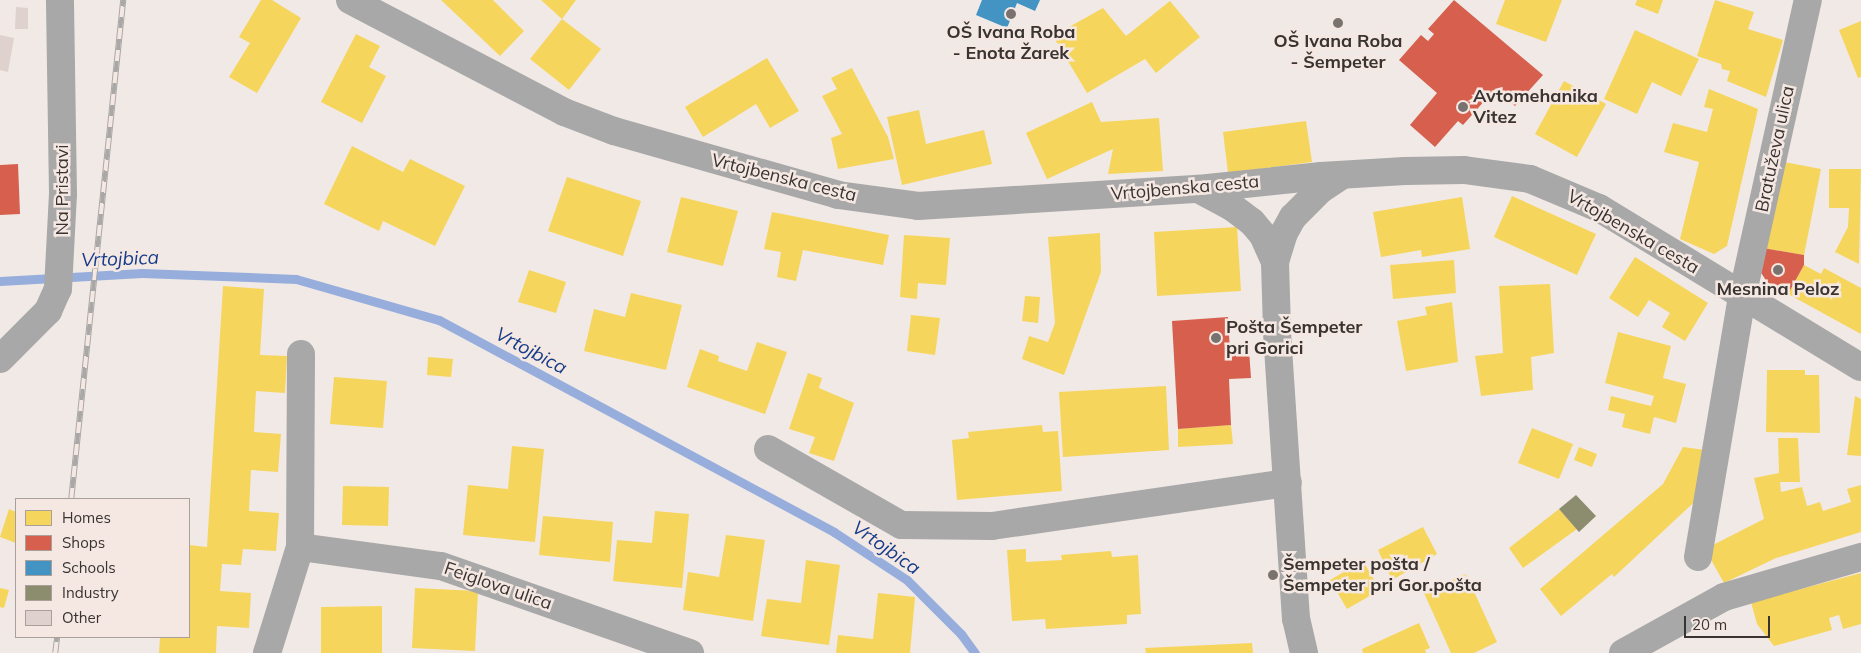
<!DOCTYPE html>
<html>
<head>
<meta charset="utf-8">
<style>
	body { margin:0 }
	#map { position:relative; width:1861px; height:653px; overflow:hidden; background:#f1e9e6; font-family:Mulish,sans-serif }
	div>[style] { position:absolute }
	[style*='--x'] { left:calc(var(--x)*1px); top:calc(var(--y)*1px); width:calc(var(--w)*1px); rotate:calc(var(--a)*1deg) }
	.homes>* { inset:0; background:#f6d55c }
	.shops>* { inset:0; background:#d6604d }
	.schools>* { inset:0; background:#4393c3 }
	.industry>* { inset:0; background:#8c8c6e }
	.stream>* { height:9px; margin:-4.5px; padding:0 4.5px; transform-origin:4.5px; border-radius:4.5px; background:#97aedd }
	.building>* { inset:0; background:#dfd1cd }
	.minor>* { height:28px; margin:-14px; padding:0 14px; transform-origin:14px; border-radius:14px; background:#a8a8a8 }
	.rail>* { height:5.5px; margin-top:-2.75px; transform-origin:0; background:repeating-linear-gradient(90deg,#f5e8e2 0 11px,#aaa8a6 0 22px); box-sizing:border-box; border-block:1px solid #aaa8a6 }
	.dots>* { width:14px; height:14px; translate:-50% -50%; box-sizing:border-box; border:2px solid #f5e8e2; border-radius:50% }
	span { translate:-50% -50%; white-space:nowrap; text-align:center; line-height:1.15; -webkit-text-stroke:5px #f5e8e2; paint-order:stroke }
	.poi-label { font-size:18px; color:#393331; font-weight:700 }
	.left { translate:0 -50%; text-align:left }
	.street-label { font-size:18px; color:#393331 }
	.water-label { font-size:19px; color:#153d8b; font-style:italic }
	.legend { position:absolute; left:15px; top:498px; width:175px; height:140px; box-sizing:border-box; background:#f5e8e2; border:1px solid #aaa09b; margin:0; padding:6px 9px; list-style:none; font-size:15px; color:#393331 }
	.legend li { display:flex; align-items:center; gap:10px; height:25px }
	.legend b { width:25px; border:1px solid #aaa09b }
	.scale { position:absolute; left:1684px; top:616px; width:86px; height:22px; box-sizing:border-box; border:2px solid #393331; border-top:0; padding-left:6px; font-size:15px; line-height:18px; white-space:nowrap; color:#393331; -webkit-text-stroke:4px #f5e8e2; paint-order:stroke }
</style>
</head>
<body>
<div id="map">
	<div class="homes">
		<i style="clip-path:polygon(261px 0,272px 0,301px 18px,257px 93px,229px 77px,250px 43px,239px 37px)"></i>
		<i style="clip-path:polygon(441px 0,493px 0,524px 31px,500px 56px)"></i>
		<i style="clip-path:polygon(541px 0,576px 0,562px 19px)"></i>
		<i style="clip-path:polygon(1505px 0,1562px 0,1546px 42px,1496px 24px)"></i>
		<i style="clip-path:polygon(1637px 0,1663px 0,1658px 14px,1635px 5px)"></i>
		<i style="clip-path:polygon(1715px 0,1754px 12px,1748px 29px,1783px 40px,1766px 97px,1727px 81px,1730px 71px,1722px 69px,1721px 64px,1697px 56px)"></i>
		<i style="clip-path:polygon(1170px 1px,1200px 37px,1156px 73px,1145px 59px,1087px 93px,1053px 36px,1103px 8px,1126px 36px)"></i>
		<i style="clip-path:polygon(562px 19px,601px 49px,569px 90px,530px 59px)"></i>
		<i style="clip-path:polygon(1861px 21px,1861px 77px,1858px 78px,1839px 30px)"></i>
		<i style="clip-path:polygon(1635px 30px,1699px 59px,1681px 96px,1652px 82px,1637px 114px,1604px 99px)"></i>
		<i style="clip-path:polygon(356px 34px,380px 46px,369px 67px,386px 76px,362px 123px,321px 102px)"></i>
		<i style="clip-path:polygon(767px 58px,799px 111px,770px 128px,756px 104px,703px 137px,685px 107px)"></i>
		<i style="clip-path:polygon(852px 68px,888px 137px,894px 159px,838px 169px,831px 138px,842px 134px,822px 96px,837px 89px,831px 78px)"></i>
		<i style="clip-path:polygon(1564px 81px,1606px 104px,1577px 157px,1535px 134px)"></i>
		<i style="clip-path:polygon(1709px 89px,1758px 109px,1727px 246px,1714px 254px,1680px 239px,1699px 162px,1664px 152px,1673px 123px,1707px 132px,1713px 109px,1704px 107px)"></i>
		<i style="clip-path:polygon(1092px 102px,1101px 122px,1159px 118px,1163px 171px,1108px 174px,1113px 149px,1047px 179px,1026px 133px)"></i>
		<i style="clip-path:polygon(919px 110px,926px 144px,984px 130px,992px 164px,902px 185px,887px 117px)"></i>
		<i style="clip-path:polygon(1306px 121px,1312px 162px,1228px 173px,1223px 132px)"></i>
		<i style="clip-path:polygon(352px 146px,403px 172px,410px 159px,465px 186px,435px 246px,383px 221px,379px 231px,324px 204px)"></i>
		<i style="clip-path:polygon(1779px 161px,1821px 169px,1804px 255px,1763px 248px)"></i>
		<i style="clip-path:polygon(1829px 169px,1861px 169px,1859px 264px,1835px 252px,1848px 227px,1849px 208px,1829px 208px)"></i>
		<i style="clip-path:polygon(567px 177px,641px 201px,623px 256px,548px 231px)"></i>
		<i style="clip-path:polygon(1512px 196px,1596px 234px,1577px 275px,1494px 237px)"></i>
		<i style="clip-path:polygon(681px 197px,738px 211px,723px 266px,667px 252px)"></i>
		<i style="clip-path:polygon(1462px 197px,1470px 249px,1422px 257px,1421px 250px,1381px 257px,1373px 212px)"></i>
		<i style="clip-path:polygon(772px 212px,889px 235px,883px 265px,803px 250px,796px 281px,777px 277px,781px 252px,764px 249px)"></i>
		<i style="clip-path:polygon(1237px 227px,1241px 291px,1157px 296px,1154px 232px)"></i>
		<i style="clip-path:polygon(1100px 233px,1101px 272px,1064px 375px,1022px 359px,1029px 336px,1048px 342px,1055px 323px,1048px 237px)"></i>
		<i style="clip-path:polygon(904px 235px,950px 238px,946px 285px,918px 283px,917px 299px,900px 297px)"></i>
		<i style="clip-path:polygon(1635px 257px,1708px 303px,1685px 341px,1662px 327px,1670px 313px,1649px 300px,1638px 317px,1609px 298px)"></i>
		<i style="clip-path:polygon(1454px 260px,1456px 293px,1393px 299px,1390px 265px)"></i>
		<i style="clip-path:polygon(1804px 265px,1821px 274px,1824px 268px,1861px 288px,1861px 334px,1788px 294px)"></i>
		<i style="clip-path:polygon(529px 270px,566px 282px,556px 313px,518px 302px)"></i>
		<i style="clip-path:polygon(1550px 284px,1554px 353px,1531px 357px,1533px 390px,1481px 396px,1475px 356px,1503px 353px,1499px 286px)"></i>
		<i style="clip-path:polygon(223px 286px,264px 289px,260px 355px,287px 356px,285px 393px,256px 391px,254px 432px,281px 434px,278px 472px,251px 470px,249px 511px,279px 513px,276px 551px,243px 549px,241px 565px,222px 564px,220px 591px,251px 593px,249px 628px,217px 626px,216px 653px,159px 653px,160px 637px,189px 637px,189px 545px,207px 547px)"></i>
		<i style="clip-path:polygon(631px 293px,682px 305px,666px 370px,584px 351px,594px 309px,625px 317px)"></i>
		<i style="clip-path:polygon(1025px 296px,1040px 297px,1038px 323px,1022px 321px)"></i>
		<i style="clip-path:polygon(1452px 302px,1458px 362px,1406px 371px,1397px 321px,1427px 315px,1425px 307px)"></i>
		<i style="clip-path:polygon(911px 315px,940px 318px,935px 355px,907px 351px)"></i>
		<i style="clip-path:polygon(1618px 332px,1671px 346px,1663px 378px,1686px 384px,1676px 423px,1654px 417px,1650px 434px,1622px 427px,1625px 414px,1608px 410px,1611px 396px,1651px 406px,1654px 396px,1605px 383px)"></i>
		<i style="clip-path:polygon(757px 342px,787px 352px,765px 414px,687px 387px,700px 349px,719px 356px,718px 361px,747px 371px)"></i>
		<i style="clip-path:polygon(428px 357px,453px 359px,451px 377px,427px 375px)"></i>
		<i style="clip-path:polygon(1767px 370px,1805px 370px,1805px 375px,1819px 375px,1820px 433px,1766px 432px)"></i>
		<i style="clip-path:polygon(808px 373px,822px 378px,819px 388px,854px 403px,834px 461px,809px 453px,815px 437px,789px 429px)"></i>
		<i style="clip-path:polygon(334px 377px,387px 381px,383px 428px,330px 424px)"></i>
		<i style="clip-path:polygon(1166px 386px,1169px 450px,1063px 457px,1059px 392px)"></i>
		<i style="clip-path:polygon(1855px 396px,1861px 399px,1861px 456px,1847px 455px)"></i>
		<i style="clip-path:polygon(1042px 425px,1043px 432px,1058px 431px,1062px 491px,957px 500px,952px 440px,969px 438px,968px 432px)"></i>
		<i style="clip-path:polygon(1231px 425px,1233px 444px,1178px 447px,1178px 429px)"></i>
		<i style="clip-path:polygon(1532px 428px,1573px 444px,1559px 479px,1518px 463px)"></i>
		<i style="clip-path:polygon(1778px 438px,1798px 438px,1800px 482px,1780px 482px,1781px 492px,1802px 487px,1807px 506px,1820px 502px,1823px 511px,1851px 502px,1847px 489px,1861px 485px,1861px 532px,1776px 558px,1724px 583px,1705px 549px,1764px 519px,1754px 478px,1779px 473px)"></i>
		<i style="clip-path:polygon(512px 446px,544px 449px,535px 542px,463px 535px,468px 485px,508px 489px)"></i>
		<i style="clip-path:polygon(1579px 447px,1597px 454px,1592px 467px,1574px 460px)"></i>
		<i style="clip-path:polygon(1683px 447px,1705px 450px,1705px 492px,1614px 577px,1612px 574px,1561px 616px,1540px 589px,1663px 484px)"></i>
		<i style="clip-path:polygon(343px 486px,389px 487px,388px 526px,342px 525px)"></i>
		<i style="clip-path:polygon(9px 509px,16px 512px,16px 543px,0 537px)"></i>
		<i style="clip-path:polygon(1559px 509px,1577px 529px,1523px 568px,1509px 548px)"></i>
		<i style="clip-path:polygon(655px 511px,689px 514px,682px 588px,613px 581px,617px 540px,652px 543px)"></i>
		<i style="clip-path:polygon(543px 516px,613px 522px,610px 562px,539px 555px)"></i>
		<i style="clip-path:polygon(1423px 527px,1437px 554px,1392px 580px,1378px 550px)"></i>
		<i style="clip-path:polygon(726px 535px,765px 540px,753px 621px,683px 610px,688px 572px,719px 577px)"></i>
		<i style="clip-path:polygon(1026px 549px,1026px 562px,1062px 560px,1061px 555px,1111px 551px,1112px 557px,1138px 555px,1141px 614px,1127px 615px,1127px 624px,1046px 629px,1045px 619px,1012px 621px,1007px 550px)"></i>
		<i style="clip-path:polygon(806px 560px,840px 565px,829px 645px,761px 636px,767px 599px,801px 603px)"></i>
		<i style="clip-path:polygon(1363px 561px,1380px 590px,1347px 609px,1330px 580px)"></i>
		<i style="clip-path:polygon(1861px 573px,1861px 624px,1843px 629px,1839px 615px,1829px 618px,1832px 630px,1774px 646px,1757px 624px,1751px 602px)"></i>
		<i style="clip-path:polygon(1466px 574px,1497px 642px,1474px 653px,1451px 653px,1424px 593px)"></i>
		<i style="clip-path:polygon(0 588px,9px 590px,4px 608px,0 607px)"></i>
		<i style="clip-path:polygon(415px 588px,478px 591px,475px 651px,412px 648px)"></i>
		<i style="clip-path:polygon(878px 593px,915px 597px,910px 653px,836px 653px,838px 635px,873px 639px)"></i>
		<i style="clip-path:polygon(382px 606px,382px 653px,321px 653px,321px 607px)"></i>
		<i style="clip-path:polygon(1419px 623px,1430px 648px,1425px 650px,1426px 653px,1363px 653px,1362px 649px)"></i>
		<i style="clip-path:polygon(1252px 643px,1253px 653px,1146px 653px,1145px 648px)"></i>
	</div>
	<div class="shops">
		<i style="clip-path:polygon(1454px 0,1543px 75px,1515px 106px,1495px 89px,1463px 125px,1458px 121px,1435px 147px,1410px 125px,1437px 93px,1399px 60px,1421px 35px,1428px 41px,1434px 34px,1428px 29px)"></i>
		<i style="clip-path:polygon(18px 164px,20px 214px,0 215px,0 165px)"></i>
		<i style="clip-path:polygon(1763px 248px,1804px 255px,1804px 265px,1788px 294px,1767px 282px,1758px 268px)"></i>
		<i style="clip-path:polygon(1228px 317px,1230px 351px,1249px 350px,1251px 378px,1229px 379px,1231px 425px,1178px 429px,1172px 321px)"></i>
	</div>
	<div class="schools">
		<i style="clip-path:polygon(982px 0,1040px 0,1035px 11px,1017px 3px,1007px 28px,976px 15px)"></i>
	</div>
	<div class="industry">
		<i style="clip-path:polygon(1576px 495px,1596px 516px,1579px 532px,1559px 509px)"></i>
	</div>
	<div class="stream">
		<i style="--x:0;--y:281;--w:142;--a:-3.2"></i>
		<i style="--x:142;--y:273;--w:154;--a:2.2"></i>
		<i style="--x:296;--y:279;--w:149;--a:16"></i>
		<i style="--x:439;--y:320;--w:448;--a:28.2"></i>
		<i style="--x:834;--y:532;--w:87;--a:33.3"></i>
		<i style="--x:907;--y:580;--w:76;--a:45"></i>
		<i style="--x:961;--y:634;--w:24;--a:54"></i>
	</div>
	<div class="building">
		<i style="clip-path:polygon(16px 7px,28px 8px,28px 29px,15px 29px)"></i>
		<i style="clip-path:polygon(0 35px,14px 38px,8px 72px,0 70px)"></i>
	</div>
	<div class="minor">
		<i style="--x:350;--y:0;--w:242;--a:27.6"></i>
		<i style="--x:564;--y:112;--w:53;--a:20.8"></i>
		<i style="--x:614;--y:131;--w:233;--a:15.9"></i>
		<i style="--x:838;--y:195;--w:81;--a:7.8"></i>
		<i style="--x:918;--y:206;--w:281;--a:-3.5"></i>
		<i style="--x:1198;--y:189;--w:124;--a:-6"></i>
		<i style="--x:1321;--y:176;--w:84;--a:-3.4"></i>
		<i style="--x:1405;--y:171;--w:59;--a:-1"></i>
		<i style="--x:1464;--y:170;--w:67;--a:7.8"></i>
		<i style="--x:1530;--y:179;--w:75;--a:22.8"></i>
		<i style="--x:1599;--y:208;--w:306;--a:31.3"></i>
		<i style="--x:1198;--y:189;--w:38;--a:28"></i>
		<i style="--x:1232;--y:207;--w:25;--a:37"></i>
		<i style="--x:1252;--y:222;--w:17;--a:50"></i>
		<i style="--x:1263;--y:235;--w:30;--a:66"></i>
		<i style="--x:0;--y:359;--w:68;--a:-45"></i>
		<i style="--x:48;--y:311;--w:24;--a:-66"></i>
		<i style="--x:58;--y:289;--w:95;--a:-87"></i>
		<i style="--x:63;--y:194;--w:194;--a:-90.9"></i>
		<i style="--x:768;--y:449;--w:153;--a:29.7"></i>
		<i style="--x:901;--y:525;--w:91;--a:0.6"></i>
		<i style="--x:992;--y:526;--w:299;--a:-8.3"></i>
		<i style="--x:300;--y:547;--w:142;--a:7.7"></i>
		<i style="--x:441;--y:566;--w:264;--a:19.3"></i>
		<i style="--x:1698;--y:557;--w:264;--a:-80.4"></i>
		<i style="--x:1742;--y:297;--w:304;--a:-77.5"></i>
		<i style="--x:267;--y:653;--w:111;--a:-72.7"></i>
		<i style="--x:300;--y:547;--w:193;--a:-89.7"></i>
		<i style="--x:1304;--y:653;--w:35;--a:-103"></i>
		<i style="--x:1296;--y:619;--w:290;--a:-93.8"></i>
		<i style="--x:1277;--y:330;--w:68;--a:-91.7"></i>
		<i style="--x:1275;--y:262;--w:30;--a:-73"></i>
		<i style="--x:1284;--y:233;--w:18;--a:-61"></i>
		<i style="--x:1293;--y:217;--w:38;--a:-45"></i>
		<i style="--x:1320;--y:190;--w:25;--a:-34"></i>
		<i style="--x:1623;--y:653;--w:115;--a:-29"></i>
		<i style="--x:1724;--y:597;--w:143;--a:-16.3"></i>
	</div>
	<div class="rail">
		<i style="--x:71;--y:499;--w:502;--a:-84.05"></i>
		<i style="--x:55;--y:653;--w:16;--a:-83"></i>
	</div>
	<div class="dots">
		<i style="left:1011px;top:14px;background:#797370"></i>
		<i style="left:1338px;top:23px;background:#797370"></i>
		<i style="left:1463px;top:107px;background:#797370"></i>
		<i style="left:1778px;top:270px;background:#797370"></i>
		<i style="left:1216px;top:338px;background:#797370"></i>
		<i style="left:1273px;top:575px;background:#797370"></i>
	</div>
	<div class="poi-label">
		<span style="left:1011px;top:43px">OŠ Ivana Roba<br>- Enota Žarek</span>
		<span style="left:1338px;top:52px">OŠ Ivana Roba<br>- Šempeter</span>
		<span class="left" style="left:1473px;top:107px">Avtomehanika<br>Vitez</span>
		<span style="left:1778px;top:289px">Mesnina Peloz</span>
		<span class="left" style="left:1226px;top:338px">Pošta Šempeter<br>pri Gorici</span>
		<span class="left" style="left:1283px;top:575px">Šempeter pošta /<br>Šempeter pri Gor.pošta</span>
	</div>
	<div class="street-label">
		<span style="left:1775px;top:149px;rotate:-78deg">Bratuževa ulica</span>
		<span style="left:784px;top:178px;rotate:14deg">Vrtojbenska cesta</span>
		<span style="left:1185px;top:188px;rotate:-5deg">Vrtojbenska cesta</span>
		<span style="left:62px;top:190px;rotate:-90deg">Na Pristavi</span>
		<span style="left:1633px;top:232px;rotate:30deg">Vrtojbenska cesta</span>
		<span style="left:498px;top:586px;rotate:19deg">Feiglova ulica</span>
	</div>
	<div class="water-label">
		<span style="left:120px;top:259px;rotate:-2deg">Vrtojbica</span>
		<span style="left:531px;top:351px;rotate:28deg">Vrtojbica</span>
		<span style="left:886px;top:548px;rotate:35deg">Vrtojbica</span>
	</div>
	<ul class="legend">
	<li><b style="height:14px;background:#f6d55c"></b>Homes</li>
	<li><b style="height:14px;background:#d6604d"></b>Shops</li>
	<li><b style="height:14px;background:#4393c3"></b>Schools</li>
	<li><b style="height:14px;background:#8c8c6e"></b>Industry</li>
	<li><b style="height:14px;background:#dfd1cd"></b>Other</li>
	</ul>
	<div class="scale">20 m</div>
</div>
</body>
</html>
